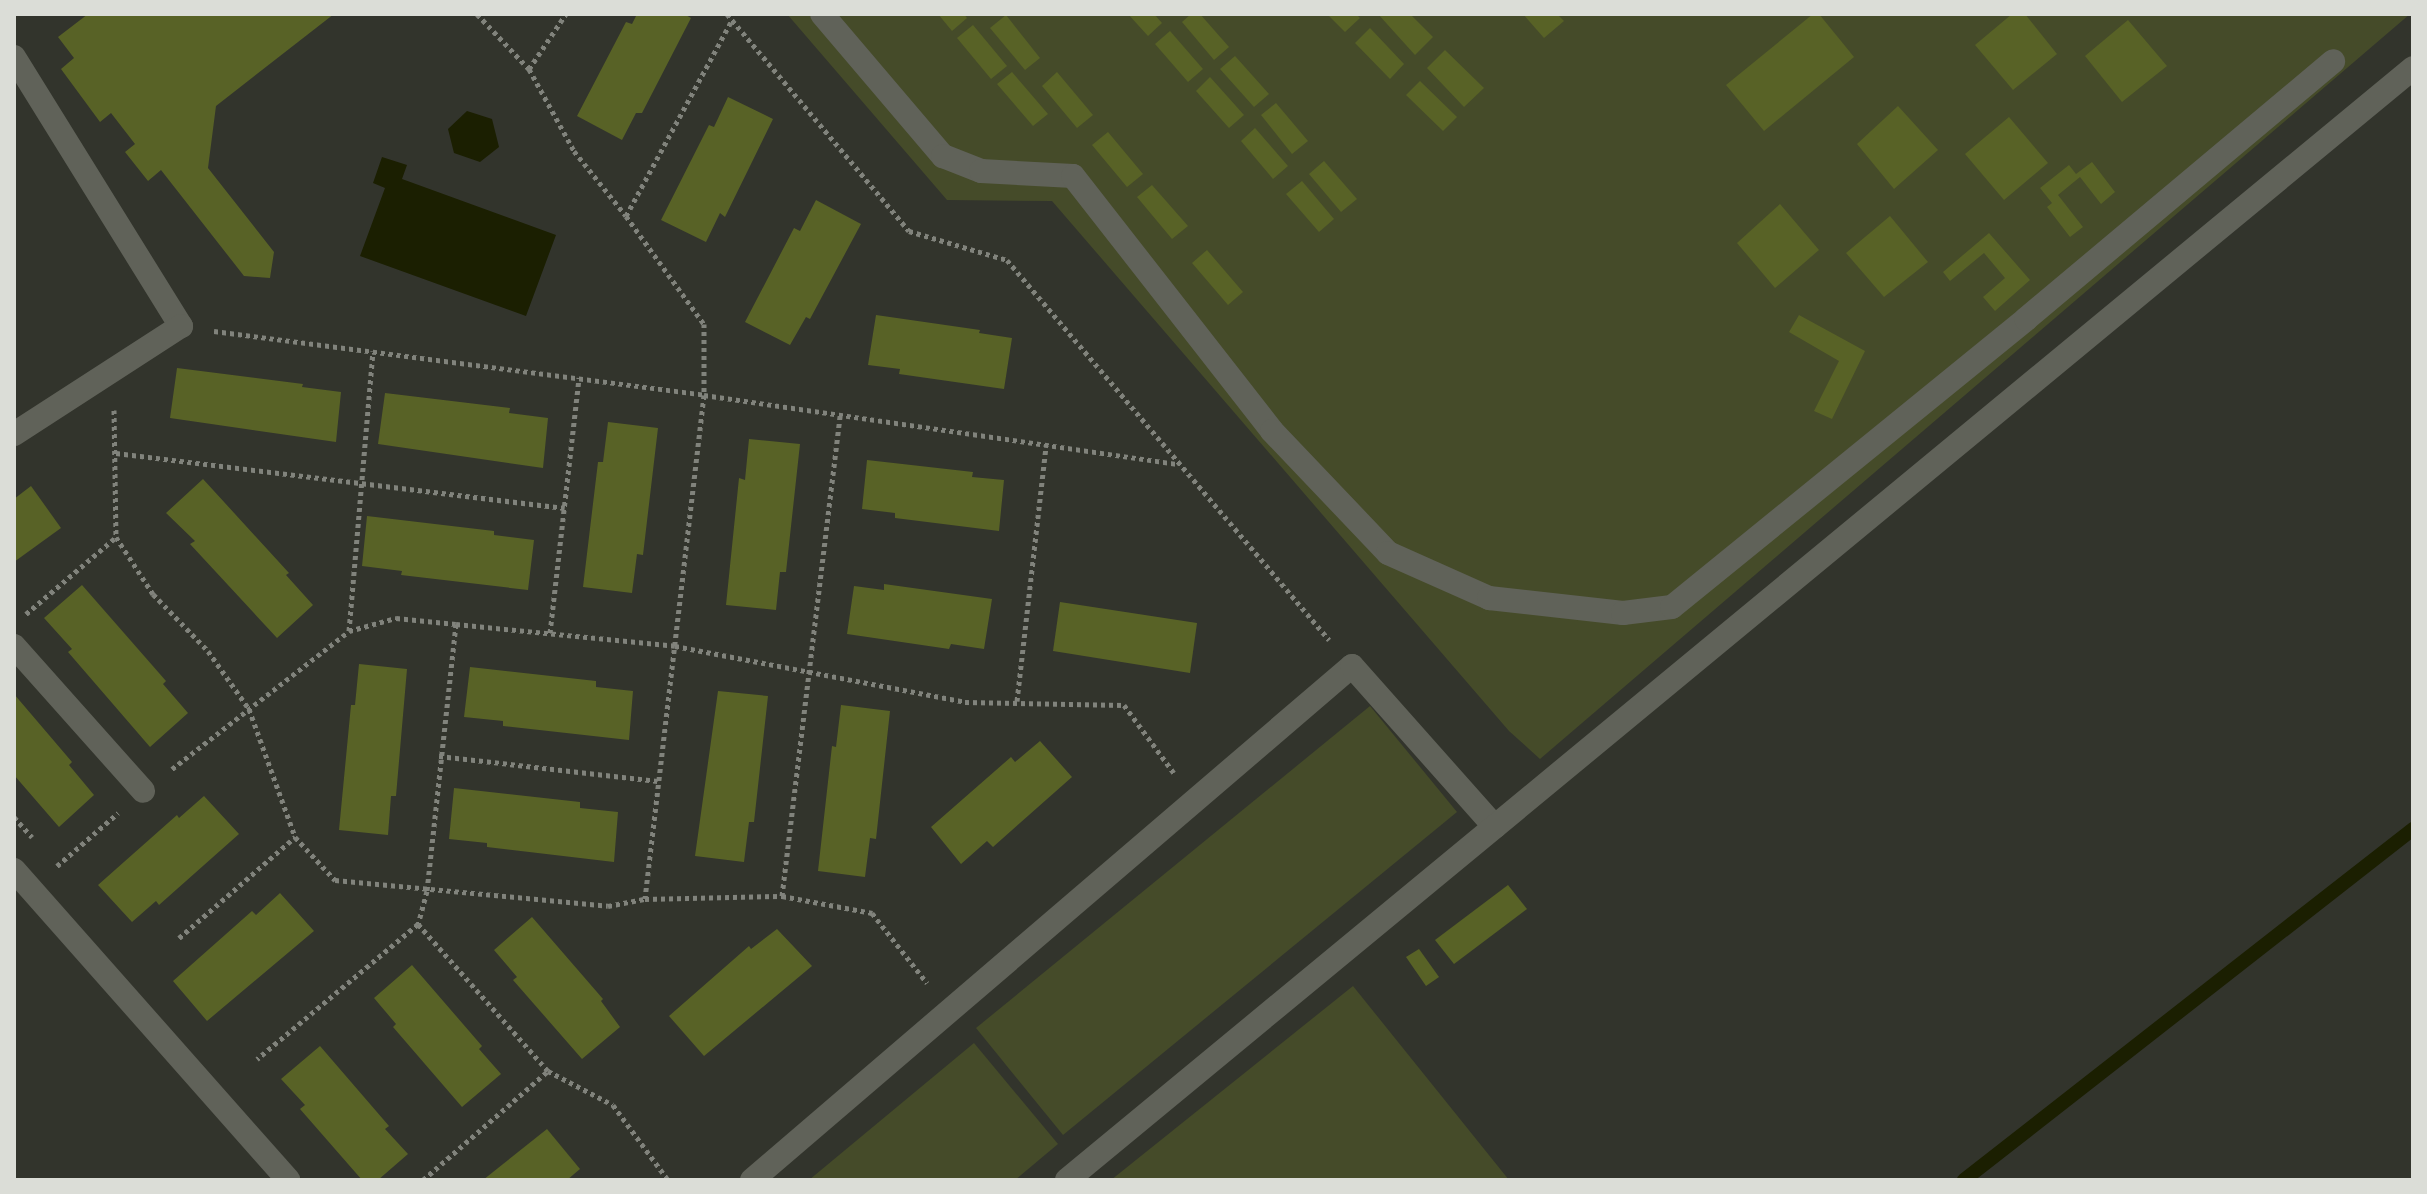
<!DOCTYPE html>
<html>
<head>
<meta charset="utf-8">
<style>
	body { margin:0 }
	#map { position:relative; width:2427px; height:1194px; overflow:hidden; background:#32342c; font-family:"Alegreya Sans",sans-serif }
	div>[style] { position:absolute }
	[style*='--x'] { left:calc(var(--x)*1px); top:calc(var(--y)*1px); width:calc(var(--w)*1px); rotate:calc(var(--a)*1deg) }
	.green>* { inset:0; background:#454b29 }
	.water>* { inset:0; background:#1b1f01 }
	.stream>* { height:14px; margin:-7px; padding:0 7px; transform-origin:7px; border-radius:7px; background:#1b1f01 }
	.building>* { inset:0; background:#586226 }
	.path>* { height:5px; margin-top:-2.5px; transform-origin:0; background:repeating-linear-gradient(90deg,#81837c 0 4px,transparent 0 8px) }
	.minor>* { height:24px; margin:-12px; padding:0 12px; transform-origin:12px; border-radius:12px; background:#606259 }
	span { translate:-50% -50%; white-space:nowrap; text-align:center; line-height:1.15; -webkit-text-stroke:6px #282a22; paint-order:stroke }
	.frame { position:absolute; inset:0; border:16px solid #dbddd7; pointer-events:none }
</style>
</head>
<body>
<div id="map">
	<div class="green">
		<i style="clip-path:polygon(787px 14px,2410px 14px,1540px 759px,1509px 731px,1052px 201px,947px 200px)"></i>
		<i style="clip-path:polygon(1370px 706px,1457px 812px,1063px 1135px,976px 1028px)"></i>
		<i style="clip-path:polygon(1353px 986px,1509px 1180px,1111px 1180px)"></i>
		<i style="clip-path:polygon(974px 1043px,1058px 1144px,1015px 1180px,809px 1180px)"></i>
	</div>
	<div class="water">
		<i style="clip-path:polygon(467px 111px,492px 119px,499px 147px,480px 162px,454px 153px,448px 129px)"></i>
		<i style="clip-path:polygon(382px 157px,407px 165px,402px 179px,556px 235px,526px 316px,360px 256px,385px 188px,373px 183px)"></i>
	</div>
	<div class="stream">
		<i style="--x:1964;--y:1180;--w:570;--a:-38.02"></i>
	</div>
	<div class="building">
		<i style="clip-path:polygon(88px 14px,334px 14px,216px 106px,208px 168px,274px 252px,270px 278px,244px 276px,161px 170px,148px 181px,125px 152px,135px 144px,111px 113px,100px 122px,61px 69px,74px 58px,58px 37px)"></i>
		<i style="clip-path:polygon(637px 14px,684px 14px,691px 18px,642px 113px,636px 113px,622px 140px,577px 116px,626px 22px,632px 24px)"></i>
		<i style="clip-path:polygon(938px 14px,964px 14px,967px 18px,952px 31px)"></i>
		<i style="clip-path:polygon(1128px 14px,1154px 14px,1162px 23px,1148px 36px)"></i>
		<i style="clip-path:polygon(1191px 14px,1200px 14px,1229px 47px,1214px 60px,1182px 22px)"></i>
		<i style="clip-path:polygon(1327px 14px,1356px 14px,1360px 18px,1345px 32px)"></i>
		<i style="clip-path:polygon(1378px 14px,1410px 14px,1433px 37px,1415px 55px)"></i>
		<i style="clip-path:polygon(1523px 14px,1557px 14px,1564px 21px,1544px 38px)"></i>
		<i style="clip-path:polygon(1813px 14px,1819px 14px,1854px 57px,1764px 131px,1726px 85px)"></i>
		<i style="clip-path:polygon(2012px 14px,2025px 14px,2057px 54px,2013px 90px,1975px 45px)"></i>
		<i style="clip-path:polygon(1006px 15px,1040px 58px,1025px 70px,990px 28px)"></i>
		<i style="clip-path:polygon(2128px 20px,2167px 66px,2122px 102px,2085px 56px)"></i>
		<i style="clip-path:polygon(973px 25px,1007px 66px,991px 79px,957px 38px)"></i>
		<i style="clip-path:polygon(1370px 28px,1404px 64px,1390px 79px,1355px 43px)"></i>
		<i style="clip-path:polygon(1170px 31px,1203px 69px,1188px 82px,1155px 44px)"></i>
		<i style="clip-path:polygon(1445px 50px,1484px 88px,1464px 107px,1427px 68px)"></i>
		<i style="clip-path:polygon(1235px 56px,1269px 94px,1254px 107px,1220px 69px)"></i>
		<i style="clip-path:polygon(1012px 72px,1048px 114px,1033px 126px,997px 84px)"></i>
		<i style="clip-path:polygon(1057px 72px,1093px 115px,1077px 128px,1042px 86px)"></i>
		<i style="clip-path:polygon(1210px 77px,1244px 115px,1229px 128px,1196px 91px)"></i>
		<i style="clip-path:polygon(1420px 81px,1457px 117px,1443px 131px,1406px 95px)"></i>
		<i style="clip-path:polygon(728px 97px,773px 119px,725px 217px,720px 213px,706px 242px,661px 220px,709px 125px,714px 127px)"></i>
		<i style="clip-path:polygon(1276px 103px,1308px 141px,1292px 154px,1261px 115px)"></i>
		<i style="clip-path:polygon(1898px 106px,1938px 150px,1894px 189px,1857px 144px)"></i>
		<i style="clip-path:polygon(2009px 117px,2048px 163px,2004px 200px,1965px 154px)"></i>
		<i style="clip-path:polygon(1255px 128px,1288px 166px,1273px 179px,1241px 141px)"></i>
		<i style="clip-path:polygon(1108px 132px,1143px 174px,1127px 187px,1092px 145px)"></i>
		<i style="clip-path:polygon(1324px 161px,1357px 199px,1341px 212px,1309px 174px)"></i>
		<i style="clip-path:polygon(2092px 162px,2115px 192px,2101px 204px,2080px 177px,2058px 195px,2083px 227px,2070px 237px,2047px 207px,2052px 203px,2040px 188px,2069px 165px,2076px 174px)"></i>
		<i style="clip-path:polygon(1302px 181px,1334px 219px,1319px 232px,1286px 194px)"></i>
		<i style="clip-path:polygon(1152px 185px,1188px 226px,1172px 239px,1137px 197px)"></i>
		<i style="clip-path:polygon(816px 200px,861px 224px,810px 319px,806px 317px,790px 345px,745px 322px,794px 228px,800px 231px)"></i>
		<i style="clip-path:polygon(1780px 204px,1819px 250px,1775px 288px,1737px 243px)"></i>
		<i style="clip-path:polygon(1890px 216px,1928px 262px,1884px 297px,1846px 253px)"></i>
		<i style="clip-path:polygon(1989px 233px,2030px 280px,1995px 311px,1983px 297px,2005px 278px,1984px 253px,1950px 281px,1943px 272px)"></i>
		<i style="clip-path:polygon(1207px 250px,1243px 292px,1228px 305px,1192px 263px)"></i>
		<i style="clip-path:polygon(876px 315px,980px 330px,979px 333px,1012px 338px,1004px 389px,899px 374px,900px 369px,868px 365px)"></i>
		<i style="clip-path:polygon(1799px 315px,1865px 351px,1832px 419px,1814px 411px,1839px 361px,1789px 332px)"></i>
		<i style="clip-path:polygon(177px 368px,303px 384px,302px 387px,341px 392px,336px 442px,170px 418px)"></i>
		<i style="clip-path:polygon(385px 393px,510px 408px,509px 413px,548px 418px,543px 468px,378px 444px)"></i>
		<i style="clip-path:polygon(608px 422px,658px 428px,643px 555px,637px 554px,632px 593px,583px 587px,598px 462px,603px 462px)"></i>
		<i style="clip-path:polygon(749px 439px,800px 444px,786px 572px,780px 572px,776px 610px,726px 605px,739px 478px,745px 480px)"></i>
		<i style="clip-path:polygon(867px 460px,973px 472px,972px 477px,1004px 480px,999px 531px,895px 518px,895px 513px,862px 509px)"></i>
		<i style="clip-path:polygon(203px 479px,289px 573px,286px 575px,313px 605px,277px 638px,190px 544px,195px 541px,166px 513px)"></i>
		<i style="clip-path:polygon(31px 486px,61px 528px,14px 562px,14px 499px)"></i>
		<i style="clip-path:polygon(367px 516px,494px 531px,494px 535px,534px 540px,528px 590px,401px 575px,402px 571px,362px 566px)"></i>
		<i style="clip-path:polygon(884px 584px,992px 599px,984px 649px,951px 644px,949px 649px,847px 634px,854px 586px,884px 590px)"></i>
		<i style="clip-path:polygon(82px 585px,166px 681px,163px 684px,188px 713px,150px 747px,68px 652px,72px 649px,44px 618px)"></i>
		<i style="clip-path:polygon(1060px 602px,1197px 623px,1190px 673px,1053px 651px)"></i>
		<i style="clip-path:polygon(359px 664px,407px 669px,396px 796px,391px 796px,388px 835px,339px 830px,351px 705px,355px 705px)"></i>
		<i style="clip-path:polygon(470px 667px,596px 681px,596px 687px,633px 691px,629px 740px,503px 726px,503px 721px,464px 717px)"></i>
		<i style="clip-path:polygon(718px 691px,768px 696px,754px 822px,749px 822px,744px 862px,695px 856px)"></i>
		<i style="clip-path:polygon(14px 694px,72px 762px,69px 765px,94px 795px,59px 827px,14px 775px)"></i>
		<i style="clip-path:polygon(841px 705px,890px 711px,876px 839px,870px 838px,865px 877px,818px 871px,832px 746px,836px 747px)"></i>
		<i style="clip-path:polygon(1040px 741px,1072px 777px,993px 847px,987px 841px,961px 864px,931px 827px,1011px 757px,1015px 762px)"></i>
		<i style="clip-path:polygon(454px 788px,580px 802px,580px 808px,618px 812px,614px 862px,487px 847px,487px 843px,449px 839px)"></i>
		<i style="clip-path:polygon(204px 796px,239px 834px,159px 905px,156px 901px,132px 922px,98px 885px,177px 815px,179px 818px)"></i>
		<i style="clip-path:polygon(1508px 885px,1527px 909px,1454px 964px,1435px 940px)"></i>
		<i style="clip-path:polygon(280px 893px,314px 931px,207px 1021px,173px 981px,252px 911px,256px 915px)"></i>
		<i style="clip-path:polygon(532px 917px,603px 999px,601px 1001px,620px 1027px,582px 1059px,513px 980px,517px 977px,494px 950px)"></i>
		<i style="clip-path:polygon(777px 929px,812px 966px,704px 1056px,669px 1016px,749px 946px,751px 949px)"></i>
		<i style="clip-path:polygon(1419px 949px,1439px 977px,1426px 986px,1406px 957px)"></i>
		<i style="clip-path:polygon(412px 965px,482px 1046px,479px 1049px,501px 1074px,462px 1107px,393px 1027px,396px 1024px,374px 998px)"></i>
		<i style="clip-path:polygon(320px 1046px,389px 1126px,385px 1129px,408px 1154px,378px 1180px,362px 1180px,300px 1109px,305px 1105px,281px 1079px)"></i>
		<i style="clip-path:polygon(547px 1129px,580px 1169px,567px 1180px,483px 1180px)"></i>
	</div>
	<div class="path">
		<i style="--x:477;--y:14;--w:76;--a:46.6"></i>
		<i style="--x:529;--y:69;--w:94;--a:61.2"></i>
		<i style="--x:574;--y:151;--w:83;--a:51.3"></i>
		<i style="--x:626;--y:216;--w:133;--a:54.2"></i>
		<i style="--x:704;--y:324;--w:71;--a:90"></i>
		<i style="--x:704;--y:395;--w:507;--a:96.68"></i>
		<i style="--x:727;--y:14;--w:283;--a:50"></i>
		<i style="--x:909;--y:231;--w:102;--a:16.5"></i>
		<i style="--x:1007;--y:260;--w:498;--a:49.7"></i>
		<i style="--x:529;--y:69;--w:66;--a:-56.1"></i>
		<i style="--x:626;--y:216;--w:223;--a:-61.6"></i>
		<i style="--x:214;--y:331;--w:494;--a:7.4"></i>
		<i style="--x:704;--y:395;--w:479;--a:8.3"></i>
		<i style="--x:114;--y:410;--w:127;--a:89.1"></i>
		<i style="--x:116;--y:537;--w:68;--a:57"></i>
		<i style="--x:153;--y:594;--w:79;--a:46"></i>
		<i style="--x:208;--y:651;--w:71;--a:54.7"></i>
		<i style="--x:249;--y:709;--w:136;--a:70.2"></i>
		<i style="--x:295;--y:837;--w:59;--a:47.1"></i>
		<i style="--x:335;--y:880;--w:274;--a:5.4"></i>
		<i style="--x:608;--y:906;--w:38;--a:-11"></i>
		<i style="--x:645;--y:899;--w:137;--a:-1.3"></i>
		<i style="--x:782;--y:896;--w:92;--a:10.7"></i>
		<i style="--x:872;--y:913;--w:89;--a:51.8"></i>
		<i style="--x:116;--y:453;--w:452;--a:7"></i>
		<i style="--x:26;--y:614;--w:118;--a:-40.5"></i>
		<i style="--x:456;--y:624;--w:220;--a:5.7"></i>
		<i style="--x:675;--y:646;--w:295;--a:10.9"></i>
		<i style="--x:965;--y:702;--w:159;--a:1.1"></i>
		<i style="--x:1124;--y:705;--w:84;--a:53.7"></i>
		<i style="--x:349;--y:631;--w:281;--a:-85.1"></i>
		<i style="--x:550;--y:633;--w:257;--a:-83.5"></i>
		<i style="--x:1017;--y:701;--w:258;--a:-83.5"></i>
		<i style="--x:439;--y:756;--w:220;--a:6.5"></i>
		<i style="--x:172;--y:769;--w:224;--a:-37.9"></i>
		<i style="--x:349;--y:631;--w:49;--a:-15.5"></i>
		<i style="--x:396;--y:618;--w:60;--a:5.7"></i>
		<i style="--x:456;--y:624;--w:269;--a:96.2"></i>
		<i style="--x:427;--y:891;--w:34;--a:105"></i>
		<i style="--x:418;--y:924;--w:210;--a:140"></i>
		<i style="--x:14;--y:817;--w:27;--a:48"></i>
		<i style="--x:57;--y:866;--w:81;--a:-41"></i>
		<i style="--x:782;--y:896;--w:485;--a:-83.1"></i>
		<i style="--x:418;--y:924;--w:196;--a:48.5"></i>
		<i style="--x:548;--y:1071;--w:73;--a:27.6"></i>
		<i style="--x:613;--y:1105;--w:93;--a:53.7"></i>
		<i style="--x:179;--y:938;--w:154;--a:-41"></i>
		<i style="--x:423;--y:1180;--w:166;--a:-41.1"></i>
	</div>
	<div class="minor">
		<i style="--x:822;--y:14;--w:187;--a:49.6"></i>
		<i style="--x:943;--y:156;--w:41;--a:21.5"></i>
		<i style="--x:981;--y:171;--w:92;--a:3.1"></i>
		<i style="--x:1073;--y:176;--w:323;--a:52"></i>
		<i style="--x:1272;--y:431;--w:168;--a:46.4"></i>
		<i style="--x:1388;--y:553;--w:111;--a:24"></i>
		<i style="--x:1489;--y:598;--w:135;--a:6.4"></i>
		<i style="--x:1623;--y:613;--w:49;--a:-7"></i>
		<i style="--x:1672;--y:607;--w:456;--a:-39.1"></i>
		<i style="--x:2026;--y:319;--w:401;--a:-40"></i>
		<i style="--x:14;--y:57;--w:317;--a:58.2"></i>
		<i style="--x:181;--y:326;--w:199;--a:147.1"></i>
		<i style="--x:14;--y:646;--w:194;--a:48.3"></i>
		<i style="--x:14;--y:870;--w:414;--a:48.5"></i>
		<i style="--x:752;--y:1180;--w:790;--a:-40.59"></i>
		<i style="--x:1352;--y:666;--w:215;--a:48.4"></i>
		<i style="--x:1067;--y:1180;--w:1746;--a:-39.56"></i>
	</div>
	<div class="frame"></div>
</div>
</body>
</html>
